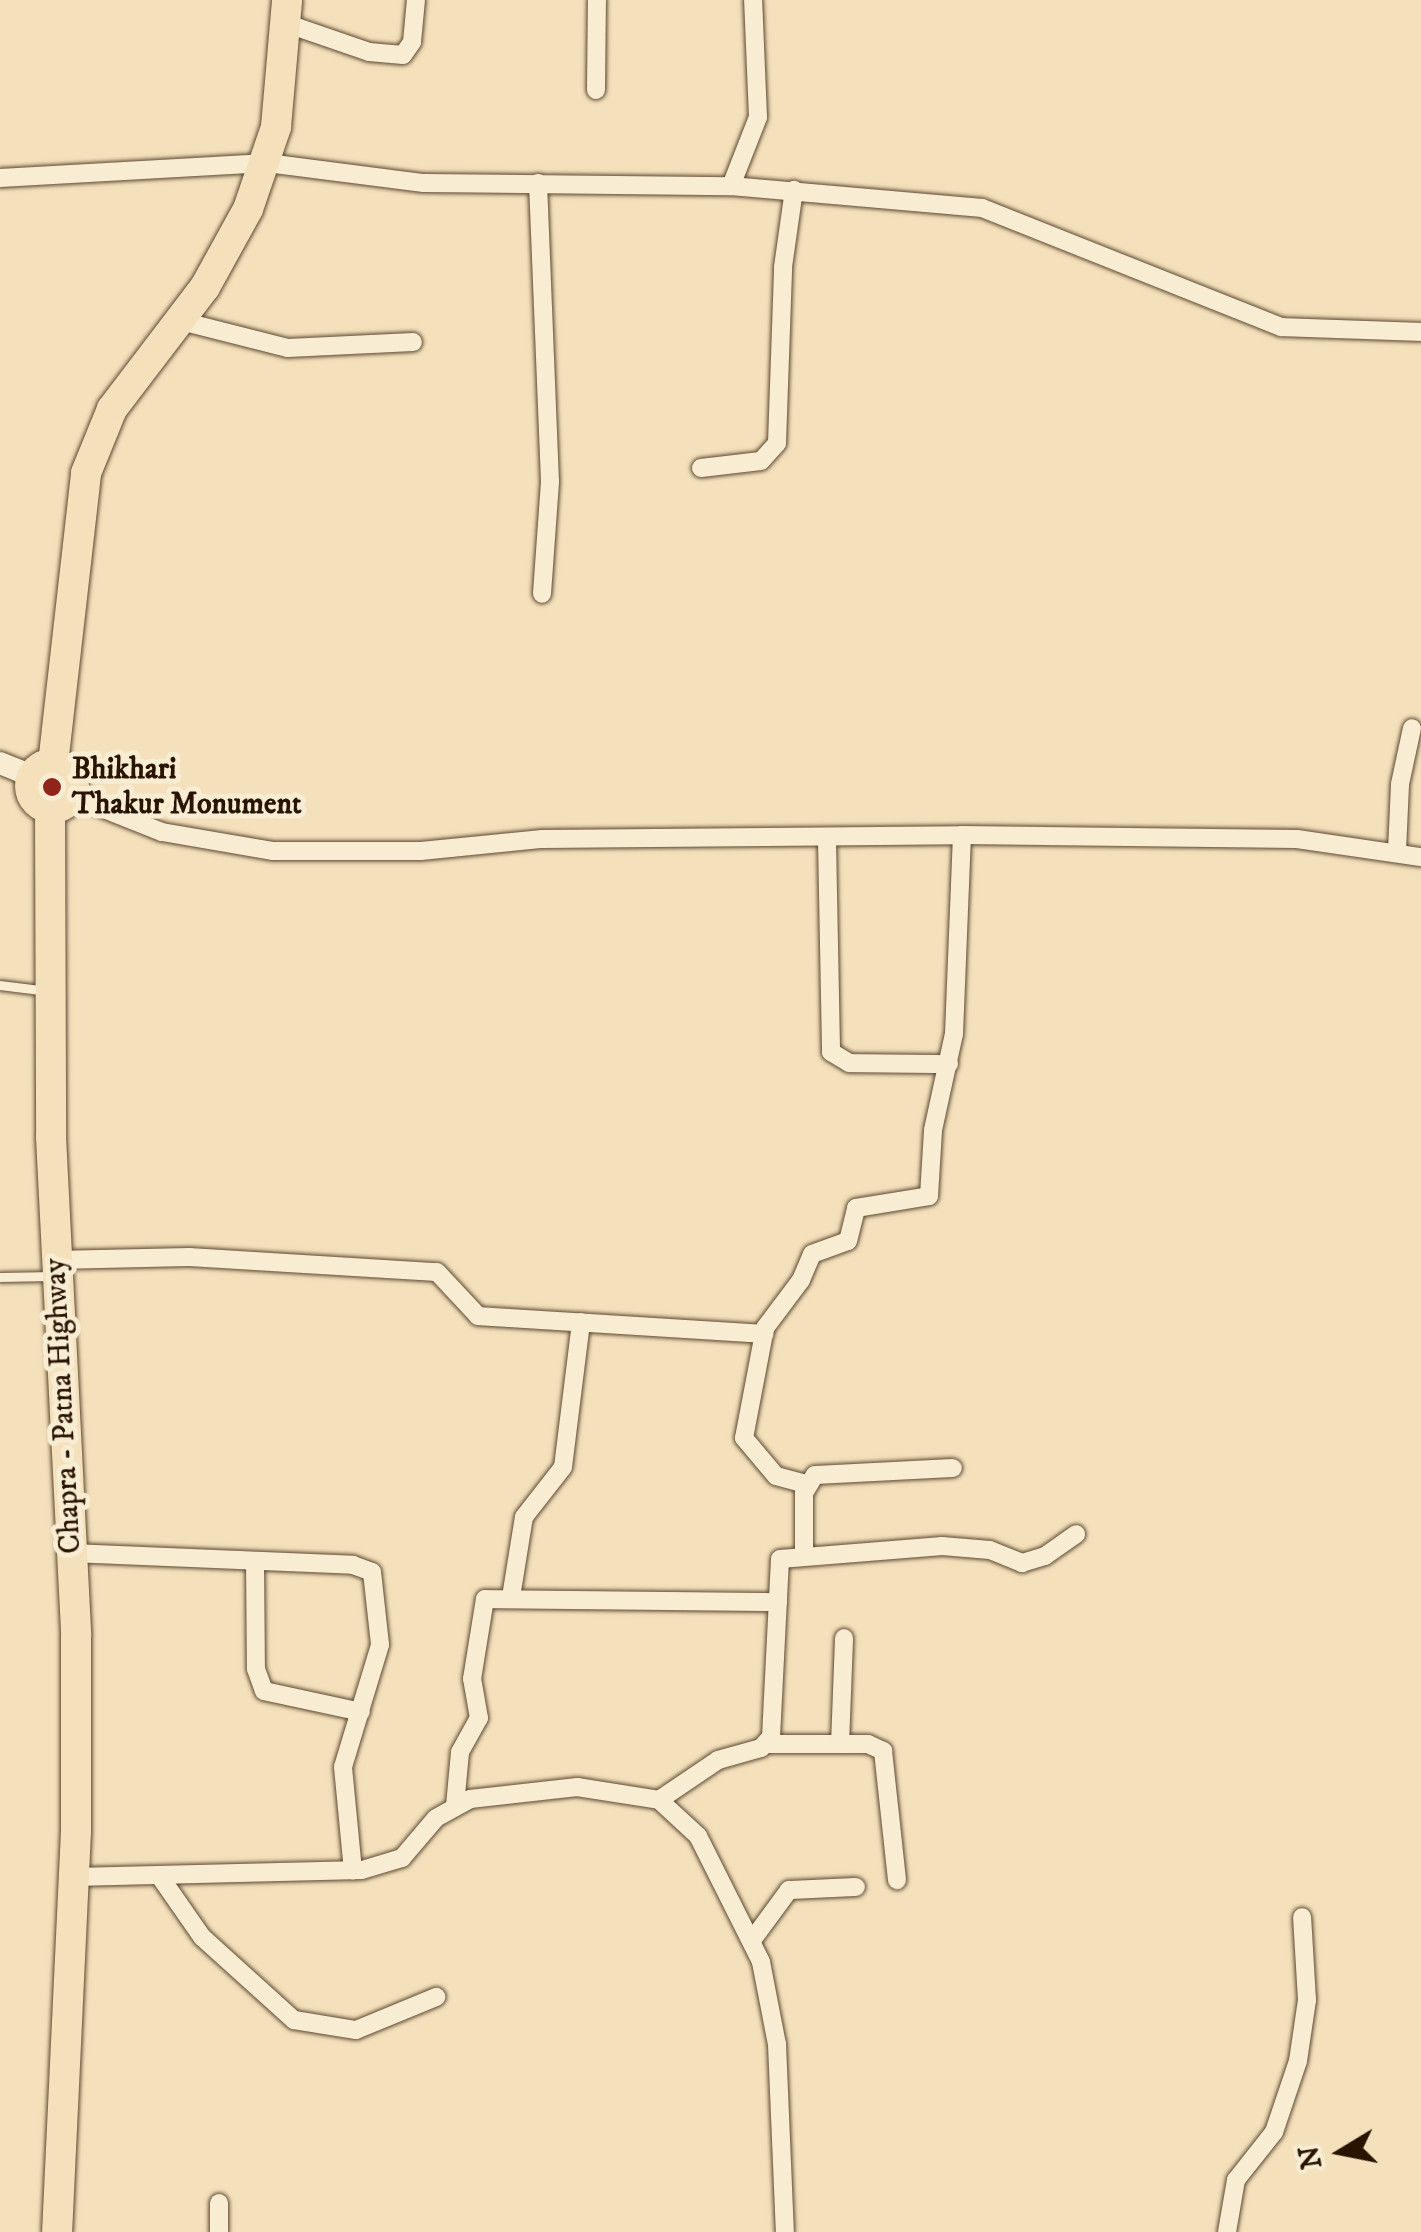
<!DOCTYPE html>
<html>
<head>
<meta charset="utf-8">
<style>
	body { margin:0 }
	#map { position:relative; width:1421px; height:2232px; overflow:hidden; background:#f4e1bc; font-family:"IM FELL DW Pica",serif }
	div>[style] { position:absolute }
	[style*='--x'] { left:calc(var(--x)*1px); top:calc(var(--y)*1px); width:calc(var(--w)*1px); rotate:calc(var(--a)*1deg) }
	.roads { filter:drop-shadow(0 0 2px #5c472f) drop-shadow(0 0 2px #5c472f) }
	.service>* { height:9px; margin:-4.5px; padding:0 4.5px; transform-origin:4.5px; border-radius:4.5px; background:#f8ecd3 }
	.minor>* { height:18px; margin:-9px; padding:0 9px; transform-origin:9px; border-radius:9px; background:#f8ecd3 }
	.tertiary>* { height:22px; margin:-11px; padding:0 11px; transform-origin:11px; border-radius:11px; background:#f8ecd3 }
	.trunk>* { height:30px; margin:-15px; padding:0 15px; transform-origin:15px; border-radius:15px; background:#f4e1bc }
	.trunk>.ring { margin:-15px; padding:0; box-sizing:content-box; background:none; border:30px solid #f4e1bc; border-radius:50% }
	.dots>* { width:28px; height:28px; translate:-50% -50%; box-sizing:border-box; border:5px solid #f8ecd3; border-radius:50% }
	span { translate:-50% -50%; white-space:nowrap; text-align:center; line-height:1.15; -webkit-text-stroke:10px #f8ecd3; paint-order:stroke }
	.poi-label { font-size:30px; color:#291400; font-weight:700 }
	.left { translate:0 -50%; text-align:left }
	.street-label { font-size:30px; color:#291400 }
	.north { position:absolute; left:1291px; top:2102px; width:100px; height:100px; -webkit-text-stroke:8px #f8ecd3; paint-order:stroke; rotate:260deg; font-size:28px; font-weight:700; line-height:40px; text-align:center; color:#291400 }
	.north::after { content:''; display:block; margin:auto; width:35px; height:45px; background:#291400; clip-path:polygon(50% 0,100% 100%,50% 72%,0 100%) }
</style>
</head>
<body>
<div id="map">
	<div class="roads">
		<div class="service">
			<i style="--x:0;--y:985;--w:48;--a:7.1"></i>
			<i style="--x:0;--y:1277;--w:53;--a:-1.1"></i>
		</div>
		<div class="minor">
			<i style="--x:285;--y:23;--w:89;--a:19"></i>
			<i style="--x:369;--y:52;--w:34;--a:5"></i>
			<i style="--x:403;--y:55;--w:16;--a:-55"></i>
			<i style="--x:412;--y:42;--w:42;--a:-84.6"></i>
			<i style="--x:596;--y:90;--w:90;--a:-89.4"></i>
			<i style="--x:0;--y:178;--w:267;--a:-3.2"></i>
			<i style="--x:267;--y:163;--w:158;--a:7.3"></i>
			<i style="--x:424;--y:183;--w:307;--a:0.6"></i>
			<i style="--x:731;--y:186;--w:252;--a:5"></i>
			<i style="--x:982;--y:208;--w:322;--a:21.7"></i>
			<i style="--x:1281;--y:327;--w:140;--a:2"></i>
			<i style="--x:538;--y:183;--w:299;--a:87.7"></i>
			<i style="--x:550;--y:482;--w:112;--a:94.1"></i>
			<i style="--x:731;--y:186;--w:74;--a:-68.6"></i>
			<i style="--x:758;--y:117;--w:117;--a:-92.4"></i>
			<i style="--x:181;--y:321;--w:110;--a:14.2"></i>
			<i style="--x:288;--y:348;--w:125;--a:-2.7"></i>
			<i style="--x:701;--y:468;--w:60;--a:-6.7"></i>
			<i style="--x:761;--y:461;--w:24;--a:-48"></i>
			<i style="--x:777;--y:443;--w:176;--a:-88"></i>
			<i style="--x:783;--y:267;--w:78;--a:-81.9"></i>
			<i style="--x:71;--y:796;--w:98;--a:21.6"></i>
			<i style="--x:162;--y:832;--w:113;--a:9.7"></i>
			<i style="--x:273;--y:851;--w:148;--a:0"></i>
			<i style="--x:421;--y:851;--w:122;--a:-5.7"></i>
			<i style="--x:542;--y:839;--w:420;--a:-0.5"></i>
			<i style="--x:962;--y:835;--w:335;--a:0.7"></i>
			<i style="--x:1297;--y:839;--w:125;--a:8.3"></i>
			<i style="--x:827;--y:840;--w:212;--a:88.9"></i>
			<i style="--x:831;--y:1052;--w:21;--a:31"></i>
			<i style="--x:849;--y:1063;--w:100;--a:0.6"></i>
			<i style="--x:1397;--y:851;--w:67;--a:-87.4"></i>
			<i style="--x:1400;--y:784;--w:57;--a:-77.9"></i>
			<i style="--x:55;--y:1260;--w:134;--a:-1.3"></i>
			<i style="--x:189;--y:1257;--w:248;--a:3.5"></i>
			<i style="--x:437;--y:1272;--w:60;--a:47"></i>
			<i style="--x:478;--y:1316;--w:287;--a:3.6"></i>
			<i style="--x:806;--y:1484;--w:31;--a:-165"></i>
			<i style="--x:776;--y:1476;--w:50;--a:-130.1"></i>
			<i style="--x:744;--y:1438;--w:112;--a:-79.2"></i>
			<i style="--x:765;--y:1328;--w:60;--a:-53.1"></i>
			<i style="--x:801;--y:1280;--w:28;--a:-67"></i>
			<i style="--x:812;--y:1254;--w:38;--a:-20"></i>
			<i style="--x:848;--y:1241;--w:34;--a:-76"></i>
			<i style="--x:856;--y:1208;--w:74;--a:-9.3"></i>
			<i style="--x:929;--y:1196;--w:66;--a:-86.5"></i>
			<i style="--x:933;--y:1130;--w:98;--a:-77.7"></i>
			<i style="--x:954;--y:1034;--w:199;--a:-87.7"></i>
			<i style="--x:71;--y:1553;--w:282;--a:2.4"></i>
			<i style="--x:353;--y:1565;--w:20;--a:20"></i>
			<i style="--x:372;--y:1572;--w:73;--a:83.7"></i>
			<i style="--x:380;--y:1645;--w:127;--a:106.9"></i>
			<i style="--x:343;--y:1767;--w:104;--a:84.5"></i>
			<i style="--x:804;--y:1554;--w:61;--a:-90"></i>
			<i style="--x:804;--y:1493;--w:21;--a:-59"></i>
			<i style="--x:815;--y:1475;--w:138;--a:-2.9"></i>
			<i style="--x:255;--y:1561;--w:108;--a:89.5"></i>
			<i style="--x:256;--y:1669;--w:23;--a:70"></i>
			<i style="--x:264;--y:1691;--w:99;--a:12.2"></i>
			<i style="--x:511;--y:1597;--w:81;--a:-80.8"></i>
			<i style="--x:524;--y:1517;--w:63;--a:-52"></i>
			<i style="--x:563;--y:1467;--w:146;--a:-82.9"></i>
			<i style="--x:767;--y:1744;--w:101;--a:0"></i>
			<i style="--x:868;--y:1744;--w:17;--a:25"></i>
			<i style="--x:883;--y:1751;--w:130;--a:83.8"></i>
			<i style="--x:840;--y:1744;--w:106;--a:-87.8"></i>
			<i style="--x:659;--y:1800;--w:71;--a:-34.1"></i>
			<i style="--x:718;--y:1760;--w:45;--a:-15.6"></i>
			<i style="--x:761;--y:1748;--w:15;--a:-48"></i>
			<i style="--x:771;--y:1737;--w:178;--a:-87.1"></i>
			<i style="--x:780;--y:1559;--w:163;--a:-4.6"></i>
			<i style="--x:942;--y:1546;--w:48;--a:4.8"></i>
			<i style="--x:990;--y:1550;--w:35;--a:22"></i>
			<i style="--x:1022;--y:1563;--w:24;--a:-17"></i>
			<i style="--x:1045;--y:1556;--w:38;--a:-35"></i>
			<i style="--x:455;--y:1806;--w:54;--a:-84.7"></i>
			<i style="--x:460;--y:1752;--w:39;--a:-61"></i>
			<i style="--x:479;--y:1718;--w:40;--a:-100"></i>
			<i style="--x:472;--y:1679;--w:81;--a:-80.8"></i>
			<i style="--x:485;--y:1599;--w:293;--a:0.6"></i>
			<i style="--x:74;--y:1877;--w:288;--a:-1.4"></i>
			<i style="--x:362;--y:1870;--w:42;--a:-16.7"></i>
			<i style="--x:402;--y:1858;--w:52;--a:-49.6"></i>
			<i style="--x:436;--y:1818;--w:39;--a:-29"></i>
			<i style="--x:470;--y:1799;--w:108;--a:-6.4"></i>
			<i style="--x:577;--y:1787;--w:83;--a:9"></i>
			<i style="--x:659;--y:1800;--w:53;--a:42.7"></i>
			<i style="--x:698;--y:1836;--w:141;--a:63.4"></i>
			<i style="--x:761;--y:1962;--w:84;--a:79"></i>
			<i style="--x:777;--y:2044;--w:188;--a:87.6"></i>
			<i style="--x:161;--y:1878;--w:72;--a:55.2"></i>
			<i style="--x:202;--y:1937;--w:124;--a:42.1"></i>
			<i style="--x:294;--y:2020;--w:63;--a:9.2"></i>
			<i style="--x:356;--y:2030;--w:87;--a:-22.4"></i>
			<i style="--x:753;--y:1939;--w:61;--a:-53.7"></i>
			<i style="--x:789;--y:1890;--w:67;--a:-2.6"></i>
			<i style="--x:219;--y:2203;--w:29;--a:90"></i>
			<i style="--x:1227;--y:2232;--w:53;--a:-80.2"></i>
			<i style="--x:1236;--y:2180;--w:61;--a:-51.6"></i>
			<i style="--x:1274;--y:2132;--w:75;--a:-71.3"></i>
			<i style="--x:1298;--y:2061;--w:62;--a:-81.6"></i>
			<i style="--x:1307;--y:2000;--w:83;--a:-93.4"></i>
		</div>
		<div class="tertiary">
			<i style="--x:0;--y:763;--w:35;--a:22"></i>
		</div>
		<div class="trunk">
			<i style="--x:53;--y:764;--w:293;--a:-83.5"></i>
			<i style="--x:86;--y:473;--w:69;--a:-67.9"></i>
			<i style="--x:112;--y:409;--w:153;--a:-52.7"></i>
			<i style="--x:205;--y:287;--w:89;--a:-61.1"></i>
			<i style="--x:248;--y:209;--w:87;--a:-71.1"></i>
			<i style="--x:276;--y:127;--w:127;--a:-85"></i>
			<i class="ring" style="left:30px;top:764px;width:14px;height:14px"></i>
			<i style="--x:50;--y:808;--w:329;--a:89.8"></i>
			<i style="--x:51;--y:1137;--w:499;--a:87.1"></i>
			<i style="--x:76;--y:1635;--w:196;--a:90"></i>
			<i style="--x:76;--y:1831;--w:401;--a:92.7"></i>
		</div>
	</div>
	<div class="dots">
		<i style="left:52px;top:787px;background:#8f2418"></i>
	</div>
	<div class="poi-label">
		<span class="left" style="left:72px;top:787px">Bhikhari<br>Thakur Monument</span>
	</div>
	<div class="street-label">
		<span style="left:64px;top:1406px;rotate:-93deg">Chapra - Patna Highway</span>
	</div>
	<div class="north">N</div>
</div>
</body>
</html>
